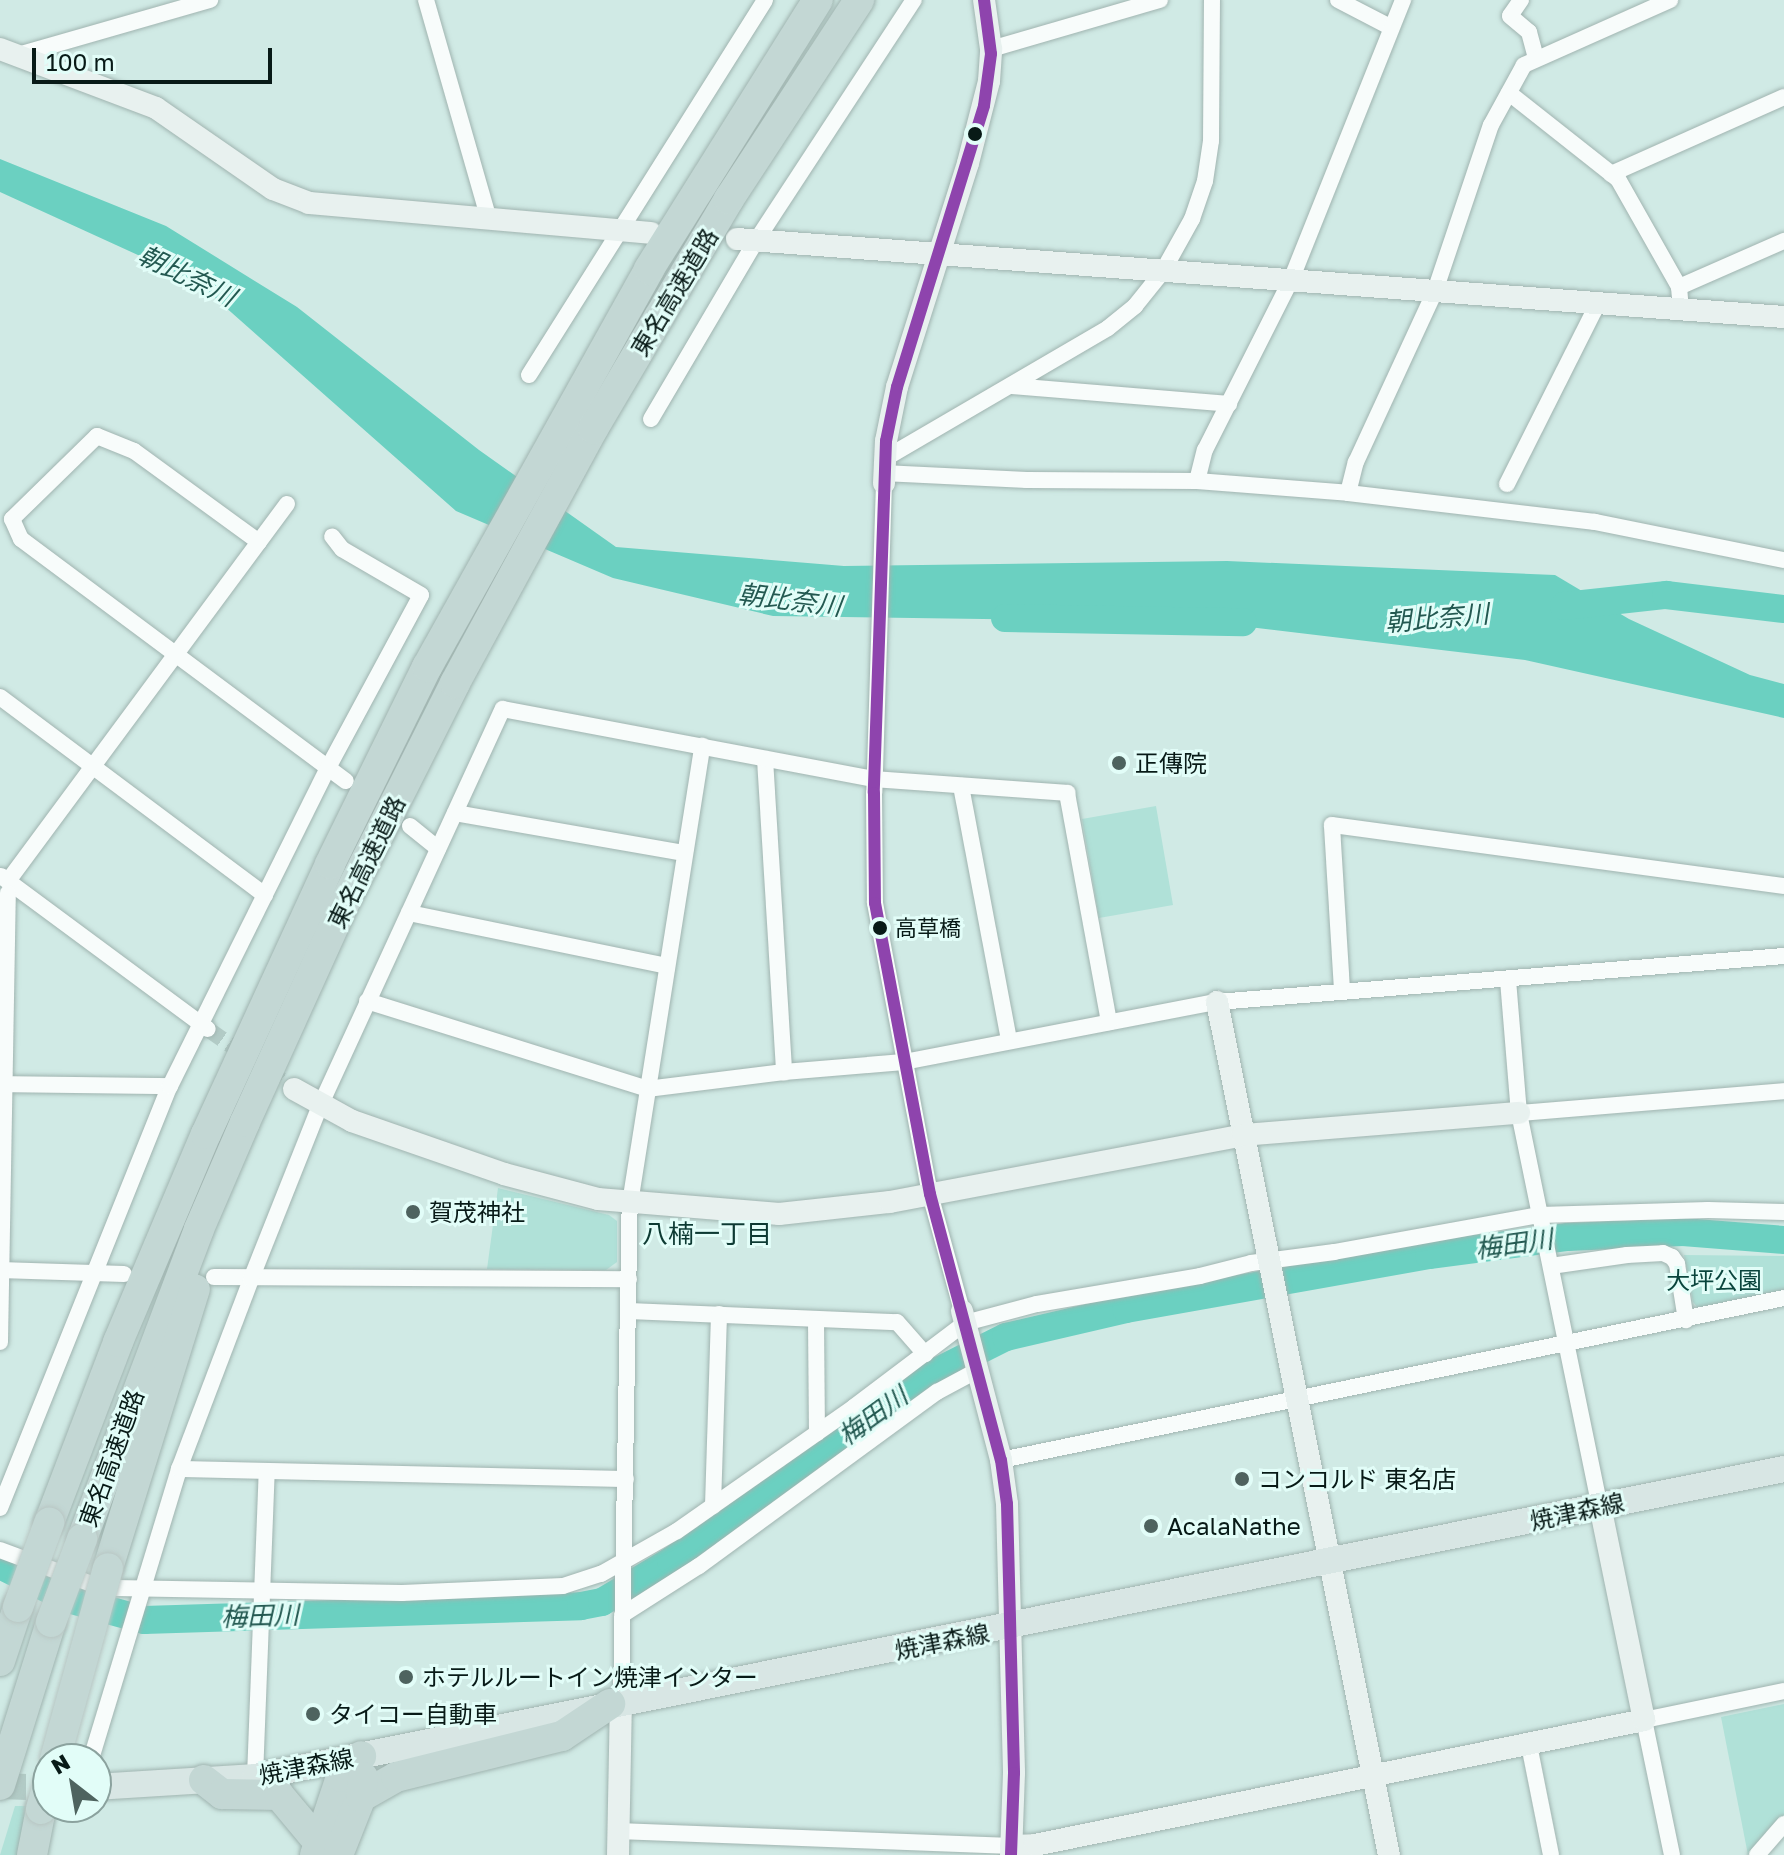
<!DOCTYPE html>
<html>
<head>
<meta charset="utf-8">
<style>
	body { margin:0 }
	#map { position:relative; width:1784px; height:1855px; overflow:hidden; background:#d0eae5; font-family:"Golos Text","Noto Sans JP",sans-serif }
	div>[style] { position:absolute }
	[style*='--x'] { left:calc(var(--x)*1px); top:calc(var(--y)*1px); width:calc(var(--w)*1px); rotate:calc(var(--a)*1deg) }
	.green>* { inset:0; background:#b0e1d8 }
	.water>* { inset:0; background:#6bd0c1 }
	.river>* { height:28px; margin:-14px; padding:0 14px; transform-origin:14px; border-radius:14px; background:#6bd0c1 }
	.street-tunnel>* { height:16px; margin-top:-8px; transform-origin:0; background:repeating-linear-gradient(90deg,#b2cbc6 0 16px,transparent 0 24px) }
	.primary-tunnel>* { height:26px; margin-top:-13px; transform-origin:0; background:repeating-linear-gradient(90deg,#b2cbc6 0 26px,transparent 0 39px) }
	.roads { filter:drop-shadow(0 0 2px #a0b4b0) drop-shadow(0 0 2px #a0b4b0) }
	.street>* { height:16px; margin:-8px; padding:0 8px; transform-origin:8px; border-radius:8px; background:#f8fcfb }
	.secondary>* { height:22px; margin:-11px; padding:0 11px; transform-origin:11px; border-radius:11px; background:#e8f1ef }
	.primary>* { height:26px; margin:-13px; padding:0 13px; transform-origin:13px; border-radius:13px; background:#d8e6e4 }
	.highway>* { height:30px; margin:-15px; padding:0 15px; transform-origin:15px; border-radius:15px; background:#c3d7d4 }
	.bridges { filter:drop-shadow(0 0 2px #b8c6c3) drop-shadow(0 0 2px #b8c6c3) }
	.highway-bridge>* { height:30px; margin:-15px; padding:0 15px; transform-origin:15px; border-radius:15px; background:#c3d7d4 }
	.bus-1>* { height:12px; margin:-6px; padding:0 6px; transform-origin:6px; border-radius:6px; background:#8e44ad }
	.dots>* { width:22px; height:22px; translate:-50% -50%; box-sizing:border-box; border:4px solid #e2fdf8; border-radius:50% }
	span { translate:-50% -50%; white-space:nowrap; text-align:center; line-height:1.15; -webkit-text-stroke:6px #e2fdf8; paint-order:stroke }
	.bus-label { font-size:22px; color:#081a17 }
	.left { translate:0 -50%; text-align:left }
	.street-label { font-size:24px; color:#081a17 }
	.poi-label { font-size:24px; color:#081a17 }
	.park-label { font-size:24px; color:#0a453d }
	.water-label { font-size:26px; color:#235951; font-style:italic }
	.neighbourhood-label { font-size:26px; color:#0d3a33 }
	.north { position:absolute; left:32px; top:1743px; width:80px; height:80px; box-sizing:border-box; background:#e2fdf8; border:2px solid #8ba29e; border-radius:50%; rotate:329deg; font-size:22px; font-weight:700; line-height:32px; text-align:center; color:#081a17 }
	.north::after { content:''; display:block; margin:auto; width:28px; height:36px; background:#4e635f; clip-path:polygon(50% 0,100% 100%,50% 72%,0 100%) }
	.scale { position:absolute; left:32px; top:48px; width:240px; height:36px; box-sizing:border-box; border:4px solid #081a17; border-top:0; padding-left:10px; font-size:24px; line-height:28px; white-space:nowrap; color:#081a17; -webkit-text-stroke:6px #e2fdf8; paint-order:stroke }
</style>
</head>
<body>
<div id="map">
	<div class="green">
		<i style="clip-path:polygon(1156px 806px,1173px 905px,1099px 918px,1082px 819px)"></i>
		<i style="clip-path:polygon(498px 1188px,609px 1215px,617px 1221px,617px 1262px,606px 1270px,487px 1269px)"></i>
		<i style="clip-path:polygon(1684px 1255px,1784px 1256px,1784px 1292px,1698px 1308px,1693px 1302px)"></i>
		<i style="clip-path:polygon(1784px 1704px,1784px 1816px,1748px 1855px,1721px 1717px)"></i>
		<i style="clip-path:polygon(15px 1806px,27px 1806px,18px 1855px,0 1855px)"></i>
	</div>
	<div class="water">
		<i style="clip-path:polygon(0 159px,166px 226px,297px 307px,479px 450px,616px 547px,844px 566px,1227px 561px,1555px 575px,1629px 619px,1750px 675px,1784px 684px,1784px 718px,1525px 660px,1207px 622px,773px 616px,613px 578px,456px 511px,197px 282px,0 192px)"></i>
	</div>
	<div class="river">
		<i style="--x:1564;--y:606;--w:103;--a:-6.2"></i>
		<i style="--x:1666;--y:595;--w:119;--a:6.8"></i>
		<i style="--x:1005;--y:618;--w:238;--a:1"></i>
		<i style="--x:0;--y:1565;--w:76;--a:26.6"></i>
		<i style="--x:68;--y:1599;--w:79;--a:15.4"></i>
		<i style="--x:144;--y:1620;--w:437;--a:-1.8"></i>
		<i style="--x:581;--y:1606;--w:21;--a:-11"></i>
		<i style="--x:602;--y:1602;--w:80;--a:-30.7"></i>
		<i style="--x:671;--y:1561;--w:321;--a:-35.6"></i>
		<i style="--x:932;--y:1374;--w:83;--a:-26.6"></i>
		<i style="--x:1006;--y:1337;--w:123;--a:-13.1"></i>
		<i style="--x:1126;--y:1309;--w:308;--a:-10.1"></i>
		<i style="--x:1429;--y:1255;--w:140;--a:-7.4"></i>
		<i style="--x:1568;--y:1237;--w:115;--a:-2.5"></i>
		<i style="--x:1683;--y:1232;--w:101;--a:4.5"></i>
	</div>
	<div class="street-tunnel">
		<i style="--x:209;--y:1030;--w:103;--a:34.8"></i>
	</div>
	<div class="primary-tunnel">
		<i style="--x:0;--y:1786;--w:34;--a:2"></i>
	</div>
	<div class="roads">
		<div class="street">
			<i style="--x:426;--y:0;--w:229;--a:74"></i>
			<i style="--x:1338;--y:0;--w:59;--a:27.4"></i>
			<i style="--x:1521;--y:0;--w:19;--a:125"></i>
			<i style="--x:1510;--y:16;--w:25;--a:40"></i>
			<i style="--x:1529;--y:32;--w:27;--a:75"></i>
			<i style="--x:991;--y:49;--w:176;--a:-16.2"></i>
			<i style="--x:18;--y:55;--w:200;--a:-16"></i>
			<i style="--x:1509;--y:93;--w:139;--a:38.3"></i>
			<i style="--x:1618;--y:179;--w:124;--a:60.5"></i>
			<i style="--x:1679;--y:287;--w:22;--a:85"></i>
			<i style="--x:1611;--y:174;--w:189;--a:-24"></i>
			<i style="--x:1679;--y:287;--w:115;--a:-23.7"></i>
			<i style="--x:529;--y:375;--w:443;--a:-57.8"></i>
			<i style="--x:1012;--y:386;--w:218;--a:4.7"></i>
			<i style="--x:651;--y:419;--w:207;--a:-59.5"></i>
			<i style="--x:756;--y:241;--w:288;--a:-56.8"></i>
			<i style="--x:884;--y:459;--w:259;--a:-30.3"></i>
			<i style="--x:1108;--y:328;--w:35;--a:-39"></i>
			<i style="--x:1135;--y:306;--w:45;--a:-51.3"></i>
			<i style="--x:1163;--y:271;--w:60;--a:-60.9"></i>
			<i style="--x:1192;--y:219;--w:40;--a:-71.1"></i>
			<i style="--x:1205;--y:181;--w:40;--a:-81.5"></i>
			<i style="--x:1211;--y:141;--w:141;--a:-89.6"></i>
			<i style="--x:883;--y:473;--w:144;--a:2.8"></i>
			<i style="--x:1027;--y:480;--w:170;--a:0.3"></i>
			<i style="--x:1197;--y:481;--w:151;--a:4.5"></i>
			<i style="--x:1348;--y:493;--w:249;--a:6.7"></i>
			<i style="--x:1595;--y:522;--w:193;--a:11.4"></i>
			<i style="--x:1197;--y:481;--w:32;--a:-76"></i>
			<i style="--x:1205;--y:450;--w:191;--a:-63.2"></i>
			<i style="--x:1291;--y:280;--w:302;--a:-68.2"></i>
			<i style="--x:884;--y:483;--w:310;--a:91.8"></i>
			<i style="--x:874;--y:793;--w:110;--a:89.5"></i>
			<i style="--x:875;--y:903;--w:296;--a:79.3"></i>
			<i style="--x:930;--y:1194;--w:121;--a:74.7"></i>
			<i style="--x:1507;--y:484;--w:203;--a:-63.3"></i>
			<i style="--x:1348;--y:493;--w:32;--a:-76"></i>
			<i style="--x:1356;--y:462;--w:188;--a:-65.2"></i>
			<i style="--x:1435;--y:291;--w:175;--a:-71.4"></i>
			<i style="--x:1491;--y:125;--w:68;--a:-61.2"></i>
			<i style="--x:1524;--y:65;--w:160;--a:-24"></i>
			<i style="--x:259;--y:542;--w:155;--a:-143.9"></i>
			<i style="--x:134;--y:451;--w:40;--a:-158"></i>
			<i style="--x:97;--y:436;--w:119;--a:135.7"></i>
			<i style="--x:12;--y:519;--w:22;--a:66"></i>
			<i style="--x:21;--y:539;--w:405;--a:36.7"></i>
			<i style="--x:0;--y:697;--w:331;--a:36.8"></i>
			<i style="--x:765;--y:759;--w:314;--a:86.5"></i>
			<i style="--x:961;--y:786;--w:259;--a:79.3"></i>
			<i style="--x:455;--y:813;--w:233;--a:9.9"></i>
			<i style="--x:410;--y:826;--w:36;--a:39"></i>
			<i style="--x:1;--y:876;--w:257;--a:36.5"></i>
			<i style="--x:8;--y:881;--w:469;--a:-53.5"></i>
			<i style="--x:409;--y:913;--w:263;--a:11.6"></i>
			<i style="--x:1508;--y:980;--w:133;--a:85.3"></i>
			<i style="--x:1519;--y:1113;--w:401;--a:78.4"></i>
			<i style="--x:1342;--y:990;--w:165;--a:-93.5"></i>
			<i style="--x:1332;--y:825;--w:456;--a:7.7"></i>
			<i style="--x:367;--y:1001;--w:294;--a:17.4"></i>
			<i style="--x:647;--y:1089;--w:138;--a:-7.1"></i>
			<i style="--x:784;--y:1072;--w:120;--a:-4.8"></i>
			<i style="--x:904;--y:1062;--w:319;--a:-10.9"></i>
			<i style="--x:1217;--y:1002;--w:569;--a:-4.64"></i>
			<i style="--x:0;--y:1084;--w:170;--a:0.7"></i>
			<i style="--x:1519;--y:1113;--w:266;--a:-4.7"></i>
			<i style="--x:1551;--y:1266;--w:77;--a:-8.2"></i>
			<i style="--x:1627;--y:1255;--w:36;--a:-3"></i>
			<i style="--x:1663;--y:1253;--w:10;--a:24"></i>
			<i style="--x:1672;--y:1257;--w:9;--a:54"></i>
			<i style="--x:1677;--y:1264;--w:57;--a:80.9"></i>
			<i style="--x:0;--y:1270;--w:124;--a:1.8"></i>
			<i style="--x:214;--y:1277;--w:415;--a:0.3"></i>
			<i style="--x:629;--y:1311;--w:268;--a:2.4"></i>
			<i style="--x:897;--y:1322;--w:43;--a:48.8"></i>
			<i style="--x:816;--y:1321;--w:112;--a:89.5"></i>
			<i style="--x:0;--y:1342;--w:449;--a:-89"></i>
			<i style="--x:1001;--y:1460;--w:800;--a:-11.69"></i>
			<i style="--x:179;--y:1469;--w:447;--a:1.3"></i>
			<i style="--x:713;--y:1506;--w:192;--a:-88.2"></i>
			<i style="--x:0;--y:1508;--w:455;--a:-68.1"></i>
			<i style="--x:170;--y:1086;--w:357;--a:-63.6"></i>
			<i style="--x:329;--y:766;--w:194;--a:-61.7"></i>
			<i style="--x:421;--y:595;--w:91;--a:-149.8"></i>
			<i style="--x:342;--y:549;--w:16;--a:-128"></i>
			<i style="--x:0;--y:1550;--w:100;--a:20.4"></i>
			<i style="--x:94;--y:1585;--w:21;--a:8"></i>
			<i style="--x:115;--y:1588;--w:287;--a:1"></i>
			<i style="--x:402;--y:1593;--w:161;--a:-2.5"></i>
			<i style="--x:563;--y:1586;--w:40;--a:-18"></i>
			<i style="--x:601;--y:1574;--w:87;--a:-29.5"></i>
			<i style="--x:677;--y:1531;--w:216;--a:-35"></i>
			<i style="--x:854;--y:1407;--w:139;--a:-37.1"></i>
			<i style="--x:965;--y:1323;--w:74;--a:-14.8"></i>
			<i style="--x:1037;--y:1304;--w:165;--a:-9.7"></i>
			<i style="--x:1200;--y:1276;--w:53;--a:-14.3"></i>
			<i style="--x:1251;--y:1263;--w:84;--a:-7.5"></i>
			<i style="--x:1334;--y:1252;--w:209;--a:-10.2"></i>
			<i style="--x:1540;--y:1215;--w:168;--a:-1.7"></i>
			<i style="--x:1708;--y:1210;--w:76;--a:1.5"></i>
			<i style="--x:622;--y:1615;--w:91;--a:-32.5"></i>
			<i style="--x:699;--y:1566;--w:295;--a:-36.2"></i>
			<i style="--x:937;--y:1392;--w:47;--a:-28.2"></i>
			<i style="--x:621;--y:1702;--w:499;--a:-89"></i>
			<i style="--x:630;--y:1203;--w:463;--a:-81"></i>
			<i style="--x:1529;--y:1745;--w:112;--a:78.7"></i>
			<i style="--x:91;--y:1759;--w:303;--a:-73.1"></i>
			<i style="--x:179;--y:1469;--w:203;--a:-69.2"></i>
			<i style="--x:251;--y:1279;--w:186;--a:-68.3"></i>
			<i style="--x:320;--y:1106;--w:437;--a:-65.3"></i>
			<i style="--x:503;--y:709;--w:378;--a:10.7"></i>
			<i style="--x:874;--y:779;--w:194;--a:4.1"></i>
			<i style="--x:1067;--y:793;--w:233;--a:79.6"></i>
			<i style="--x:255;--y:1777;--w:306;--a:-87.8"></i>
			<i style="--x:619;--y:1831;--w:392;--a:2.2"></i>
			<i style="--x:1672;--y:1855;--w:138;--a:-101.7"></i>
			<i style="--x:1644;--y:1720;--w:143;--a:-11.7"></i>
			<i style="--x:1757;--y:1855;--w:41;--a:-48.9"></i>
		</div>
		<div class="secondary">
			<i style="--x:0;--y:49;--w:167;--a:20.7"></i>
			<i style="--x:156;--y:108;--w:142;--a:34.7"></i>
			<i style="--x:273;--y:189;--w:39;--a:21"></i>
			<i style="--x:309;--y:203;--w:343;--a:5"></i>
			<i style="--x:737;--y:239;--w:1050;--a:4.26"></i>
			<i style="--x:884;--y:483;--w:42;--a:-87.3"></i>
			<i style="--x:886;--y:441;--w:55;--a:-78.5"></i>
			<i style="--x:897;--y:387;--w:235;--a:-72.4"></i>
			<i style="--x:968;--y:163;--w:85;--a:-75.6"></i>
			<i style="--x:989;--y:81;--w:32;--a:-86"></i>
			<i style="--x:991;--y:49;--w:49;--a:-98.1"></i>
			<i style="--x:1217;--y:1002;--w:870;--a:78.6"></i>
			<i style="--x:294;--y:1089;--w:66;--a:28.9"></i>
			<i style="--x:352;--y:1121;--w:161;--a:19.2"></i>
			<i style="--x:504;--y:1174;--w:97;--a:14.9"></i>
			<i style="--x:598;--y:1199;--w:182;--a:4.7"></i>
			<i style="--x:779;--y:1214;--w:112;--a:-6.2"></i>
			<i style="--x:890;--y:1202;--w:359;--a:-10.7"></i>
			<i style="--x:1243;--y:1135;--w:277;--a:-4.6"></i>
			<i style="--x:962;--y:1311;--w:154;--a:75.3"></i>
			<i style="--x:1001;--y:1460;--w:44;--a:82.2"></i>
			<i style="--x:1007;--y:1504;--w:269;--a:88.5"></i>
			<i style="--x:1014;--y:1773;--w:82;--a:92.1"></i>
			<i style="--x:1011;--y:1846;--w:24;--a:-2"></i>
			<i style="--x:1035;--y:1845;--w:622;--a:-11.6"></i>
			<i style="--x:1644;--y:1720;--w:218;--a:-101.6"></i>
			<i style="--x:618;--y:1855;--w:153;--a:-88.9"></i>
		</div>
		<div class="primary">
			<i style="--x:96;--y:1787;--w:159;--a:-3.6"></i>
			<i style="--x:255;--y:1777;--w:1560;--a:-11.39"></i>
		</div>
		<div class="highway">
			<i style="--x:49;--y:1523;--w:194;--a:-69.1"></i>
			<i style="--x:118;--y:1342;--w:226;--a:-67.1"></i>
			<i style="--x:206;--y:1134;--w:297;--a:-65.3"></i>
			<i style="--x:330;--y:864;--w:220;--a:-63.8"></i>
			<i style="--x:427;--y:667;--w:456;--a:-60.8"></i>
			<i style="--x:649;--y:269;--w:318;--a:-57.9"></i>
			<i style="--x:82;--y:1539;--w:331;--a:-69.3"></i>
			<i style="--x:199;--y:1229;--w:116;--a:-66.7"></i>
			<i style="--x:245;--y:1122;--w:239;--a:-65.6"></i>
			<i style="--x:344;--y:904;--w:247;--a:-63.3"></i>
			<i style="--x:455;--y:683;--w:289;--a:-61.5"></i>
			<i style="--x:593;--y:429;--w:130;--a:-59.5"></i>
			<i style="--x:659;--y:317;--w:137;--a:-59.3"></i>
			<i style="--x:729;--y:199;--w:238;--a:-56.8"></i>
			<i style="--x:108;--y:1568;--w:292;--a:-72.7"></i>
			<i style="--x:0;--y:1661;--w:57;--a:-71.6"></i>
			<i style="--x:204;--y:1780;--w:23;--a:38"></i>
			<i style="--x:222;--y:1794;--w:57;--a:1"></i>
			<i style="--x:279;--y:1795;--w:64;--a:50.1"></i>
			<i style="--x:0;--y:1785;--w:171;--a:-72.6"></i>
			<i style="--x:361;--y:1797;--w:40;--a:-29.7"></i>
			<i style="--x:396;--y:1777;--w:171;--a:-13.9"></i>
			<i style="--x:562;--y:1736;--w:58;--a:-33.7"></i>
			<i style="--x:32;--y:1855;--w:47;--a:-78.9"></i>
			<i style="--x:315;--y:1855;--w:82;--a:-71.6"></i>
			<i style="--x:341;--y:1777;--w:29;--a:-46"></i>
			<i style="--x:338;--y:1855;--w:62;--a:-68.4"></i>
			<i style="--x:361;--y:1797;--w:20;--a:-84"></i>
		</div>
	</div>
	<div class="bridges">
		<div class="highway-bridge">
			<i style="--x:18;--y:1607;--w:90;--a:-69.7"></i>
			<i style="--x:51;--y:1622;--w:89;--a:-69.5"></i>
			<i style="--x:55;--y:1759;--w:198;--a:-74.5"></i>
			<i style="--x:41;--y:1809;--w:26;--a:-74"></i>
		</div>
	</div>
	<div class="bus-1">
		<i style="--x:984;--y:0;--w:54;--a:82.6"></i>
		<i style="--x:991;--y:54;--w:52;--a:97.7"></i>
		<i style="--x:984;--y:106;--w:294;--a:107.2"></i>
		<i style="--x:897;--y:387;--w:55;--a:101.5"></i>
		<i style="--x:886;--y:441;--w:352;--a:92"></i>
		<i style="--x:874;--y:793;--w:110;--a:89.5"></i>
		<i style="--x:875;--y:903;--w:296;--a:79.3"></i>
		<i style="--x:930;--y:1194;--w:275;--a:75.1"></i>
		<i style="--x:1001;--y:1460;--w:44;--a:82.2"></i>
		<i style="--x:1007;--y:1504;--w:269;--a:88.5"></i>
		<i style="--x:1014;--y:1773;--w:82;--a:92.1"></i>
	</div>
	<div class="dots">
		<i style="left:975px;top:134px;background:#081a17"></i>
		<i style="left:1119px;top:763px;background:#4e635f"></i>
		<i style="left:880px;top:928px;background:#081a17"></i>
		<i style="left:413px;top:1212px;background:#4e635f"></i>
		<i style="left:1242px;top:1479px;background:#4e635f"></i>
		<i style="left:1151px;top:1526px;background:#4e635f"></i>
		<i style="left:406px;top:1677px;background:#4e635f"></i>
		<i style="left:313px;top:1714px;background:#4e635f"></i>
	</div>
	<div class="bus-label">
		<span class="left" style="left:895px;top:928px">高草橋</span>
	</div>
	<div class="street-label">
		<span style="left:674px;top:292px;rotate:-59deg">東名高速道路</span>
		<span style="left:366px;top:862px;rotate:-64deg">東名高速道路</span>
		<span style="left:111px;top:1458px;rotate:-70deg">東名高速道路</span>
		<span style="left:1577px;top:1511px;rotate:-12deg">焼津森線</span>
		<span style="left:942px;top:1641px;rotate:-11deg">焼津森線</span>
		<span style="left:306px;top:1766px;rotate:-11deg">焼津森線</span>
	</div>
	<div class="poi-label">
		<span class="left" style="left:1135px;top:763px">正傳院</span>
		<span class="left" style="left:429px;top:1212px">賀茂神社</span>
		<span class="left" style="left:1258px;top:1479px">コンコルド 東名店</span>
		<span class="left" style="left:1167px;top:1526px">AcalaNathe</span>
		<span class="left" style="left:422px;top:1677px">ホテルルートイン焼津インター</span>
		<span class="left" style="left:329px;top:1714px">タイコー自動車</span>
	</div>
	<div class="park-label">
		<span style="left:1714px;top:1280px">大坪公園</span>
	</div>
	<div class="water-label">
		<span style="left:187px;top:276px;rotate:26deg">朝比奈川</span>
		<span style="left:790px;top:600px;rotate:7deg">朝比奈川</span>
		<span style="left:1437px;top:618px;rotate:-5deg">朝比奈川</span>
		<span style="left:1514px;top:1244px;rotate:-8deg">梅田川</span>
		<span style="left:873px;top:1416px;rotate:-36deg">梅田川</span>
		<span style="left:260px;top:1616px;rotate:-2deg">梅田川</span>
	</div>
	<div class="neighbourhood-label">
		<span style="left:707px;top:1234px">八楠一丁目</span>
	</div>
	<div class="north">N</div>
	<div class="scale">100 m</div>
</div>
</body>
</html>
